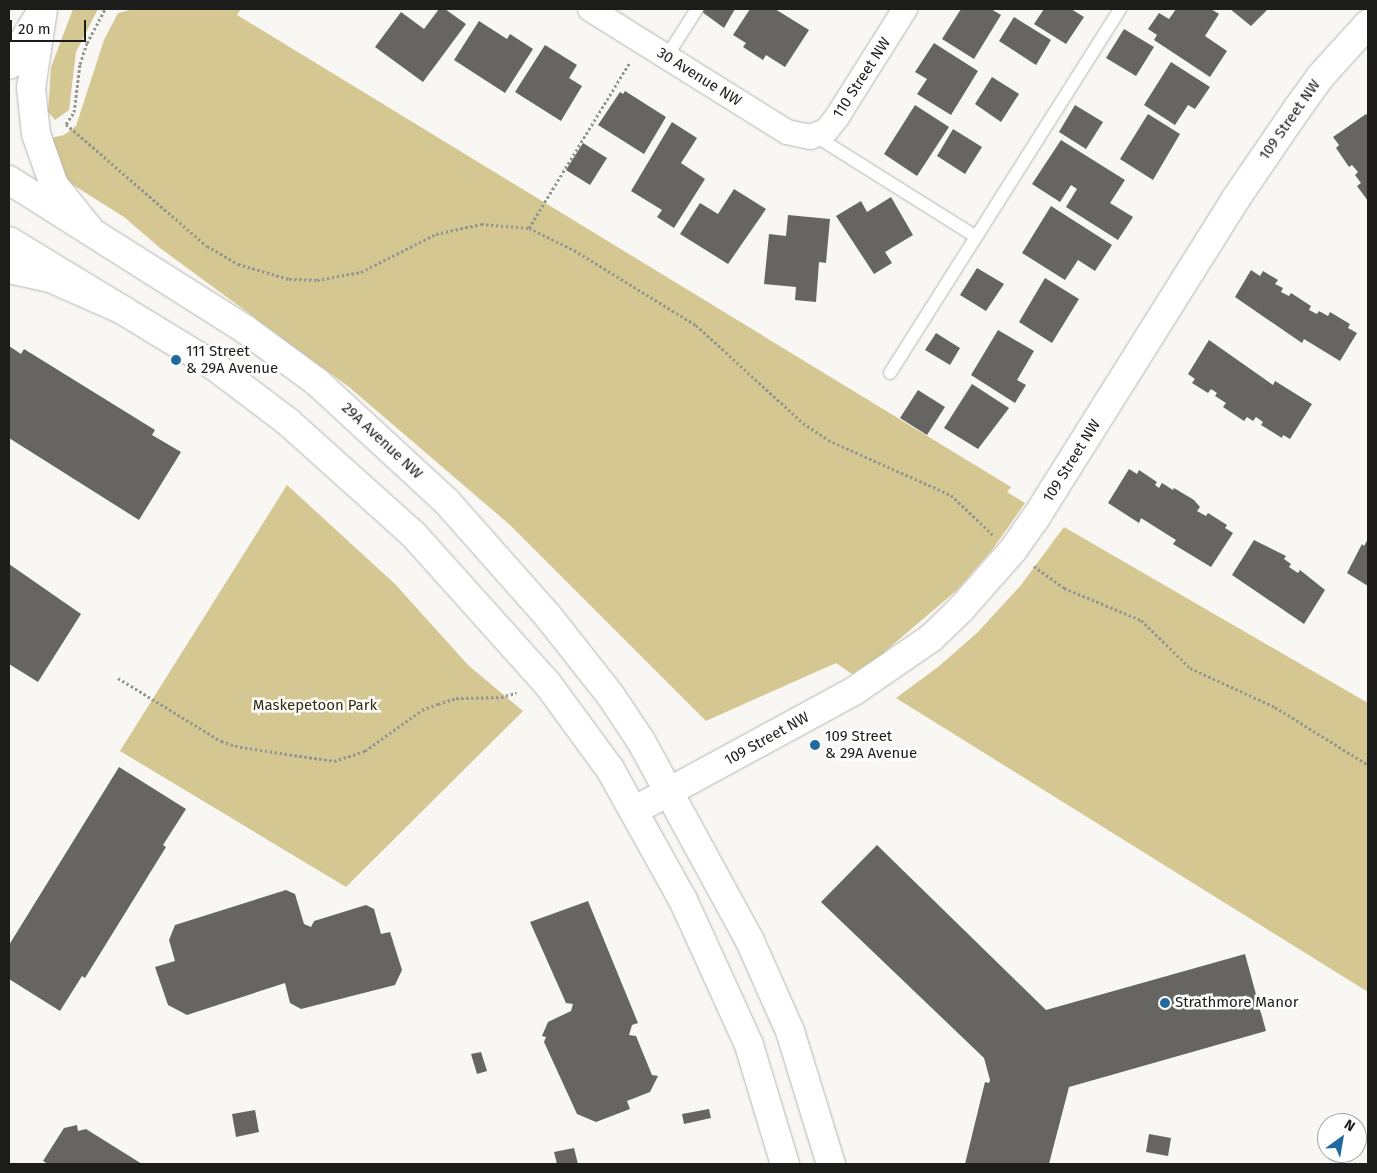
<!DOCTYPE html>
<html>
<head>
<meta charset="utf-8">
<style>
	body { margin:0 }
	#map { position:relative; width:1377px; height:1173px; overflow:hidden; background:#f8f7f3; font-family:"Fira Sans",sans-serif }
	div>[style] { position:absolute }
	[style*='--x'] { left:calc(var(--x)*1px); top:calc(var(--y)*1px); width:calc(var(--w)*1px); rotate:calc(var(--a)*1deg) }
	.green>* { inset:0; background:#d5c792 }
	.building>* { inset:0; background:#666562 }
	.path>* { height:3px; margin-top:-1.5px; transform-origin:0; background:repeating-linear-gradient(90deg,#959591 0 2.5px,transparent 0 5px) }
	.roads { filter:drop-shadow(0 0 1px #b6b5b2) drop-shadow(0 0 1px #b6b5b2) }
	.service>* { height:12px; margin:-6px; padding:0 6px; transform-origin:6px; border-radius:6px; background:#fff }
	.minor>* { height:24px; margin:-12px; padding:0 12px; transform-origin:12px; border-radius:12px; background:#fff }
	.tertiary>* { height:28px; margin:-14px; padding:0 14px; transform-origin:14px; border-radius:14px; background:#fff }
	.secondary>* { height:28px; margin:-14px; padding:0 14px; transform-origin:14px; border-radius:14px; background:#fff }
	.dots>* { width:14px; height:14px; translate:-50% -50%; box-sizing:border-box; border:2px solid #fff; border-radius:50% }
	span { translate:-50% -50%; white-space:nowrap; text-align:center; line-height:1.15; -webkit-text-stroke:5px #fff; paint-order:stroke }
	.street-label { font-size:15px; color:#1c1c1a }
	.poi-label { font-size:15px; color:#1c1c1a }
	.left { translate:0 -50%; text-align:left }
	.park-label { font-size:15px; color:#342b0a }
	.frame { position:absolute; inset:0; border:10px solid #1c1c1a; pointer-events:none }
	.north { position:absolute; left:1317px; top:1113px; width:50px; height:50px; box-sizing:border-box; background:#fff; border:1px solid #a4a4a3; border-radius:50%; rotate:32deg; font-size:14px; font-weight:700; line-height:20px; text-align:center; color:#1c1c1a }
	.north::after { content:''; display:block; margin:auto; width:18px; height:22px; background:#226a9e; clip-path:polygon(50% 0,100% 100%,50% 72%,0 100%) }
	.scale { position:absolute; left:10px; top:20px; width:76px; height:22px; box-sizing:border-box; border:2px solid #1c1c1a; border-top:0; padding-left:6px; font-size:15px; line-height:18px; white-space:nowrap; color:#1c1c1a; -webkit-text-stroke:4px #fff; paint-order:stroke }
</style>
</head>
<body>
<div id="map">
	<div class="green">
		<i style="clip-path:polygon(73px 9px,98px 9px,76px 52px,69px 110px,55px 120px,48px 112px,51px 67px)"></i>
		<i style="clip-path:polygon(133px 9px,241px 9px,237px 15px,1011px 487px,1007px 492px,1025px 503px,992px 550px,957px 590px,882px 654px,852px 674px,836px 663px,706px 721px,510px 525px,349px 387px,160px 248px,124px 217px,70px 183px,62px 172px,51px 138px,64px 135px,76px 126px,104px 40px,118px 13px)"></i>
		<i style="clip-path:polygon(287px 485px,395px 584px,468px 665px,523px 711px,346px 887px,120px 751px)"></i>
		<i style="clip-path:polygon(1064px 527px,1368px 703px,1368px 992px,896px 698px,938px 667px,978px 632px,1021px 585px)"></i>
	</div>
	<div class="building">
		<i style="clip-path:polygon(439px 9px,445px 9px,466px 24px,423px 82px,375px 47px,401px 12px,424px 29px)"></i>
		<i style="clip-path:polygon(698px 9px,735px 9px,724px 28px)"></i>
		<i style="clip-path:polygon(750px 9px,775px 9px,809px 30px,785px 67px,766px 55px,763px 60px,743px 47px,746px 43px,733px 35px)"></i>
		<i style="clip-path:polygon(961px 9px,991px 9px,1001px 15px,974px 59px,942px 39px)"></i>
		<i style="clip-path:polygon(1044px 9px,1071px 9px,1084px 17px,1066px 44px,1034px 24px)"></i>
		<i style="clip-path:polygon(1176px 9px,1211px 9px,1219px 14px,1205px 36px,1227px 51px,1210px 77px,1154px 40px,1157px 35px,1148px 29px,1159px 13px,1169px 19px)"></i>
		<i style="clip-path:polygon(1230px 9px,1268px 9px,1251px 26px)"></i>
		<i style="clip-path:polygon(1014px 17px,1051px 40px,1036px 65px,999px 41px)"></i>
		<i style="clip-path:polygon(479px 21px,507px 39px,510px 34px,533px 49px,505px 93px,454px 60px)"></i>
		<i style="clip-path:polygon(1124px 29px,1154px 47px,1136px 76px,1106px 58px)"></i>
		<i style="clip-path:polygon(934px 43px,978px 71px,951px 115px,917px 94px,927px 79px,915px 72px)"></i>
		<i style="clip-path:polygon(545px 45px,577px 65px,569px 78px,582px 86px,561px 121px,515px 92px)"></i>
		<i style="clip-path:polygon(1171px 62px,1210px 87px,1195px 109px,1188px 105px,1175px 125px,1144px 105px)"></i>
		<i style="clip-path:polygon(992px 77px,1019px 94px,1001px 122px,975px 104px)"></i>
		<i style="clip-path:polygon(625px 91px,666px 117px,644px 154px,598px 125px,620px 92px,623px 94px)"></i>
		<i style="clip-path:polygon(915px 105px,949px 127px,917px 176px,884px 154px)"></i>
		<i style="clip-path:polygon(1075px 105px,1103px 122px,1086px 149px,1059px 132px)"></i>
		<i style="clip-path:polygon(1148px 114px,1180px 134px,1153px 180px,1120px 159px)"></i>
		<i style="clip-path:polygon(1366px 114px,1368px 116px,1368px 201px,1357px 186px,1361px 183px,1355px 175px,1358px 172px,1352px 165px,1349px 167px,1336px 148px,1339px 145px,1333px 137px)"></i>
		<i style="clip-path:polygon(672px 122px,697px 138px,681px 163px,705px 179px,674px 228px,657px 217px,662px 210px,631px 191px)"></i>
		<i style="clip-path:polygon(953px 129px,982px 147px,965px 174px,937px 156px)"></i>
		<i style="clip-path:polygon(1061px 140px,1125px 180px,1110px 203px,1133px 217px,1118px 240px,1066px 207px,1077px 189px,1071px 185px,1060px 202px,1032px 184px)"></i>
		<i style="clip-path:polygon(583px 143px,607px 158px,590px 185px,566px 170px)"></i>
		<i style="clip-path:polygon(734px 189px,766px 209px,728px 264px,680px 234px,700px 203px,718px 214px)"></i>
		<i style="clip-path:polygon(891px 197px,913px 235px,885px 252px,892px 263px,874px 274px,836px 216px,861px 201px,867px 212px)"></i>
		<i style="clip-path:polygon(1051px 206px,1112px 245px,1095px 271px,1078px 260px,1065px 280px,1022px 253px)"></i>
		<i style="clip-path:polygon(788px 215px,830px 219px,826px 263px,819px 262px,816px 302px,795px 300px,796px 287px,764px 284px,769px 234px,786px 236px)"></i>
		<i style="clip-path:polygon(977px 268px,1004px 284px,986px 311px,960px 295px)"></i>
		<i style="clip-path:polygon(1251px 270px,1260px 276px,1263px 271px,1278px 280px,1275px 284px,1283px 288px,1281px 292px,1289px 296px,1291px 293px,1311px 306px,1309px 310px,1317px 314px,1319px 311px,1328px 316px,1330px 312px,1350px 324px,1348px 328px,1357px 333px,1340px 361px,1304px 339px,1302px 343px,1235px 297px)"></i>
		<i style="clip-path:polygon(1045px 278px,1079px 299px,1052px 343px,1019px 322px)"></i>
		<i style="clip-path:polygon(998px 330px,1034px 351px,1017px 380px,1026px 385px,1015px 403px,971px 375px)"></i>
		<i style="clip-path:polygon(936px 333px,960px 348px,950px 365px,925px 350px)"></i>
		<i style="clip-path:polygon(1209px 340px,1273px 385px,1275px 381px,1312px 404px,1290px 439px,1283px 435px,1282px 438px,1261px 425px,1263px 422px,1256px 417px,1253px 421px,1247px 417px,1244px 421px,1223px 407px,1226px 403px,1215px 396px,1217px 393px,1211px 389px,1208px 393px,1192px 383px,1195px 379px,1188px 374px)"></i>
		<i style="clip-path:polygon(9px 346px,21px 354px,24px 349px,155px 430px,152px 435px,181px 452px,139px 520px,9px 438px)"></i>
		<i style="clip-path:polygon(972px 384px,1009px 408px,978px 449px,944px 428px)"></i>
		<i style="clip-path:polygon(918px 390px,945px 407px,927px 435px,900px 418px)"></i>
		<i style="clip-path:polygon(1129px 469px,1137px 474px,1139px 470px,1157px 482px,1155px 485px,1159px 488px,1162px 483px,1173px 490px,1174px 488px,1194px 500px,1200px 507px,1197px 511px,1206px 516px,1208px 513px,1227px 525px,1225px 528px,1233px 533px,1211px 567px,1173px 544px,1176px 540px,1141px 518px,1139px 523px,1108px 503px)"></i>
		<i style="clip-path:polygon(1368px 539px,1368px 586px,1347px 573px,1362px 544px,1364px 546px)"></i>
		<i style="clip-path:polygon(1254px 540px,1286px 556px,1284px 559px,1291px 564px,1289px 567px,1298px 573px,1300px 570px,1325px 590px,1304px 624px,1232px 575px)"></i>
		<i style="clip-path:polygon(9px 564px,81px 614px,38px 682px,9px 664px)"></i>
		<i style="clip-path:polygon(119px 767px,186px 809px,163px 845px,166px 847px,85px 978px,82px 976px,60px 1011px,9px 979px,9px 945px)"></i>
		<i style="clip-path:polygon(877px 845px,1046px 1010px,1245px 954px,1266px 1031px,1069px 1087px,1049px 1164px,965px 1164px,985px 1082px,989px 1083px,990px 1080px,984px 1058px,821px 902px)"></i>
		<i style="clip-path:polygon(286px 890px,295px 894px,304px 924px,311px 927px,314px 921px,366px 905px,374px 909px,381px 934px,390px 932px,402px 970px,395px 985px,301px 1009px,290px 1003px,285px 983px,187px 1015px,168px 1005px,155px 967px,175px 961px,169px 940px,175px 925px)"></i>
		<i style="clip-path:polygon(588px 901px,638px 1023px,632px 1025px,629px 1035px,636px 1036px,652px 1075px,658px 1076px,650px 1092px,627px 1101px,630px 1109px,596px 1122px,577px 1114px,544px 1042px,546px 1037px,542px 1036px,548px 1022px,571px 1011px,573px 1004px,566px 1003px,530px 922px)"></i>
		<i style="clip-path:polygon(481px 1052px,487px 1071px,477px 1074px,471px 1054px)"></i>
		<i style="clip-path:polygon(709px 1109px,711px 1118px,684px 1124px,682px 1114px)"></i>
		<i style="clip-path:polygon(255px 1110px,259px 1132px,236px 1137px,232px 1114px)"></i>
		<i style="clip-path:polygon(77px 1125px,78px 1131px,86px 1129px,142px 1164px,48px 1164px,43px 1161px,64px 1128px)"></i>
		<i style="clip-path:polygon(1149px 1134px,1171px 1138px,1168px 1156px,1146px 1152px)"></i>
		<i style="clip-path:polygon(574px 1148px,578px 1164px,557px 1164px,554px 1152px)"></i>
	</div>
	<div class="path">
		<i style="--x:66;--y:124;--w:186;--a:40.9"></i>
		<i style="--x:207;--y:246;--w:36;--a:30"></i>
		<i style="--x:238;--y:264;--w:53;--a:16.4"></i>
		<i style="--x:289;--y:279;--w:28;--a:2"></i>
		<i style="--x:317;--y:280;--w:45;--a:-10.3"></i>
		<i style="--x:361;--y:272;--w:84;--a:-26.9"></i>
		<i style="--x:436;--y:234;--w:46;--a:-12.5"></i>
		<i style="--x:481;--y:224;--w:48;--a:4.8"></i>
		<i style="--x:529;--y:228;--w:50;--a:26.1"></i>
		<i style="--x:574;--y:250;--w:143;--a:31.6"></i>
		<i style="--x:696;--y:325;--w:145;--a:42.5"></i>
		<i style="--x:803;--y:423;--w:30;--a:34"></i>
		<i style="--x:828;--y:440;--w:135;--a:24.1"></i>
		<i style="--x:951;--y:495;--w:58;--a:43.6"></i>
		<i style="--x:66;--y:124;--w:14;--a:-56"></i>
		<i style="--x:74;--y:112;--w:48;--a:-82.9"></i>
		<i style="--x:80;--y:64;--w:22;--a:-72"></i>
		<i style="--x:87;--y:43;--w:38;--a:-62"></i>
		<i style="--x:529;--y:228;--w:194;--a:-58.7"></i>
		<i style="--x:1034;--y:566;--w:37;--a:36"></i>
		<i style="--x:1064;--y:588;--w:83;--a:22.6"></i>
		<i style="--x:1141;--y:620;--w:69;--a:44.4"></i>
		<i style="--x:1190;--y:668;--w:94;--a:24.6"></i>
		<i style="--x:1275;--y:707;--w:110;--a:31.9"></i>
		<i style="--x:118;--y:678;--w:121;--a:31.5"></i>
		<i style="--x:221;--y:741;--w:20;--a:18"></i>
		<i style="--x:240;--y:747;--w:95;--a:8.5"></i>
		<i style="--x:334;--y:761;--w:33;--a:-18"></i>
		<i style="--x:365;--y:751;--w:70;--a:-35.7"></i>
		<i style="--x:422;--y:710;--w:17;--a:-21"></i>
		<i style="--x:438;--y:704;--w:19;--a:-18"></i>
		<i style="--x:456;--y:698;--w:45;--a:-1.3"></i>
		<i style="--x:501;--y:697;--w:16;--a:-15"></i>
	</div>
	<div class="roads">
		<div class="service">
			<i style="--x:667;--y:56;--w:56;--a:-57.4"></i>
			<i style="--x:817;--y:137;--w:186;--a:32.1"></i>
			<i style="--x:890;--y:373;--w:431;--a:-57.7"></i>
		</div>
		<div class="minor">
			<i style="--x:590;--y:9;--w:232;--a:32"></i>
			<i style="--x:787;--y:132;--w:24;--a:12"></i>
			<i style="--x:810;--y:137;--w:17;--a:-21"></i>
			<i style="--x:826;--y:131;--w:18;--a:-52"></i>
			<i style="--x:837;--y:117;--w:128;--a:-57.8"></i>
		</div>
		<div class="tertiary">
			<i style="--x:9;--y:180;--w:280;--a:32.3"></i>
			<i style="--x:246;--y:330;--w:88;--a:36.2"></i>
			<i style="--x:317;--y:382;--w:177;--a:42.7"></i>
			<i style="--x:447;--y:502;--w:152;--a:48.5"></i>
			<i style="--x:548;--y:616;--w:102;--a:51.8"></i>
			<i style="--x:611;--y:696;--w:54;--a:56.3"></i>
			<i style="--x:641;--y:741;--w:226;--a:61.4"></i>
			<i style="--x:749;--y:939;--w:101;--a:66"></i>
			<i style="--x:790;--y:1031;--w:139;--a:72.9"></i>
			<i style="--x:9;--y:241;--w:239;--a:31.3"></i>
			<i style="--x:213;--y:365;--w:93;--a:37.1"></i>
			<i style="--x:287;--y:421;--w:171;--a:41.9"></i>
			<i style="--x:414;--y:535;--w:199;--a:48.1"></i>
			<i style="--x:547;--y:683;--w:107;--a:53.8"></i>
			<i style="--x:610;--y:769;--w:150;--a:60.9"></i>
			<i style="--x:683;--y:900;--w:159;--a:65.5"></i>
			<i style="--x:749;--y:1045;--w:124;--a:73.2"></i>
			<i style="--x:635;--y:810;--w:249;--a:-28.5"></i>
			<i style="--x:854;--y:691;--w:93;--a:-34.5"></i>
			<i style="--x:931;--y:638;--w:42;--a:-44"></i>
			<i style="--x:961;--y:609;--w:79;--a:-48.6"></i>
			<i style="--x:1013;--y:550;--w:38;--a:-55"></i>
			<i style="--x:1035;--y:519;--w:377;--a:-57.9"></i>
			<i style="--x:1235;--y:200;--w:110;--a:-55.7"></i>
			<i style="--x:1297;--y:109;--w:39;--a:-54"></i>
			<i style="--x:1320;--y:77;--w:72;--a:-47.8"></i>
		</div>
		<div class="secondary">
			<i style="--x:43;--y:10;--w:79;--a:98.7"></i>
			<i style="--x:31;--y:88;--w:46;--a:83.8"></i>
			<i style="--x:36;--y:134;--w:54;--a:70.6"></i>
			<i style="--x:54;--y:185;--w:58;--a:51.3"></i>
			<i style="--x:9;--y:65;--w:54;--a:-58.7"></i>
			<i style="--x:9;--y:269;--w:42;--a:12.4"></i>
			<i style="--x:50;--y:278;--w:80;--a:23.7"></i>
		</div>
	</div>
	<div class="dots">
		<i style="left:176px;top:360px;background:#226a9e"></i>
		<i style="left:815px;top:745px;background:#226a9e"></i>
		<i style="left:1165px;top:1003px;background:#226a9e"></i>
	</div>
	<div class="street-label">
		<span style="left:699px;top:77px;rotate:32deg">30 Avenue NW</span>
		<span style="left:862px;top:78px;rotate:-57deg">110 Street NW</span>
		<span style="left:1290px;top:120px;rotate:-55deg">109 Street NW</span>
		<span style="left:382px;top:441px;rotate:43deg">29A Avenue NW</span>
		<span style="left:1072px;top:461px;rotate:-58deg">109 Street NW</span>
		<span style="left:767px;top:739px;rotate:-29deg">109 Street NW</span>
	</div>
	<div class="poi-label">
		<span class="left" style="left:186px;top:360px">111 Street<br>&amp; 29A Avenue</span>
		<span class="left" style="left:825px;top:745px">109 Street<br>&amp; 29A Avenue</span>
		<span class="left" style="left:1175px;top:1003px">Strathmore Manor</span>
	</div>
	<div class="park-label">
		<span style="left:315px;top:706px">Maskepetoon Park</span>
	</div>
	<div class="frame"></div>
	<div class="north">N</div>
	<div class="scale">20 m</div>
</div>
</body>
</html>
